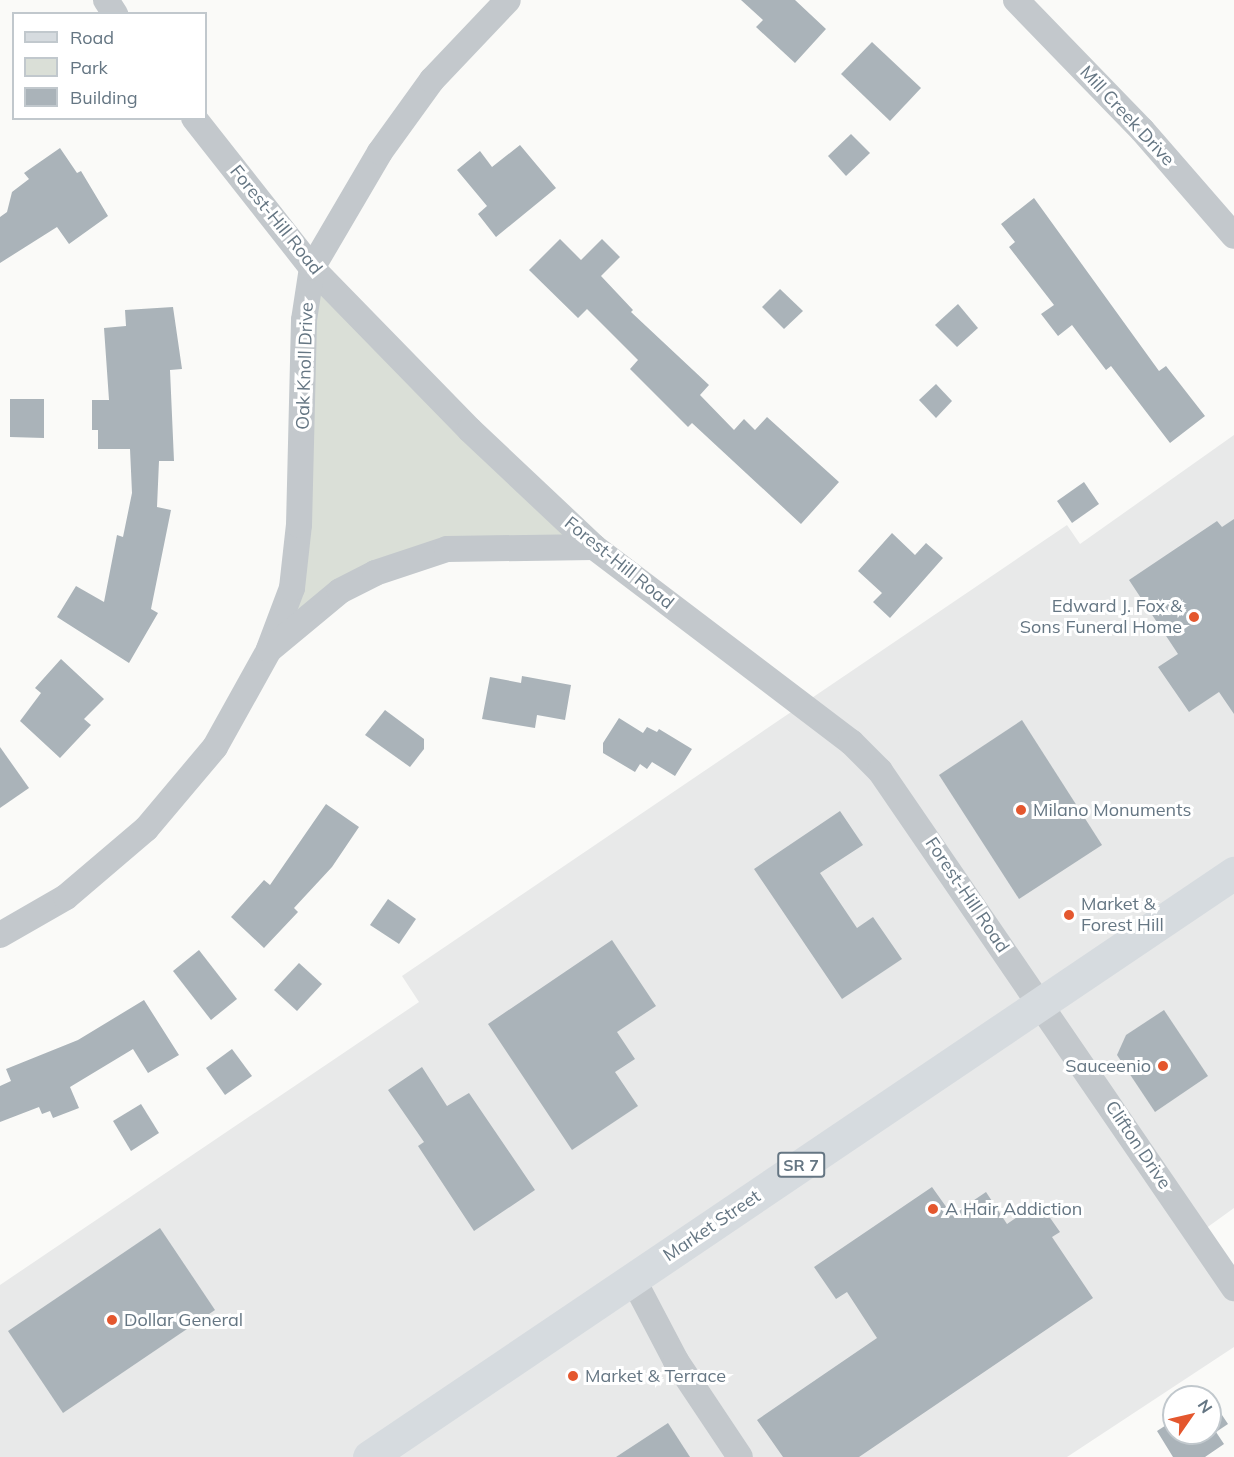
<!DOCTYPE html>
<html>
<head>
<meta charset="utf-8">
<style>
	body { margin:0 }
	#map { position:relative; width:1234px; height:1457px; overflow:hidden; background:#fafaf8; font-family:Mulish,sans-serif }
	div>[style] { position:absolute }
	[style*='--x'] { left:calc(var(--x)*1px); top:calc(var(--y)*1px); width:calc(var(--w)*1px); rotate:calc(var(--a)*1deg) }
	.built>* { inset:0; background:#e8e9e9 }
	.green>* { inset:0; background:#dadfd7 }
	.building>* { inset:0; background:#aab3b9 }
	.street>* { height:26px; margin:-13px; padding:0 13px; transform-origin:13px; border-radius:13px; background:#c3c8cc }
	.primary>* { height:33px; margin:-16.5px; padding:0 16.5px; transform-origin:16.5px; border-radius:16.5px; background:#d6dbdf }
	.dots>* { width:16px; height:16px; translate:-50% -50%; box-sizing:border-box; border:3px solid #fff; border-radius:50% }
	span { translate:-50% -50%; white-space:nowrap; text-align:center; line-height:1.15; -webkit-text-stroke:6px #fff; paint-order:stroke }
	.shield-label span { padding:2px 4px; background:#fff; border:2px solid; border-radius:4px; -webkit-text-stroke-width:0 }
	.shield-label { font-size:16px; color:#657683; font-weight:700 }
	.street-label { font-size:18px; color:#657683 }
	.poi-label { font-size:18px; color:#657683 }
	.right { translate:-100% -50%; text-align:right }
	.left { translate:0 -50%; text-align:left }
	.legend { position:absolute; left:12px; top:12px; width:195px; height:108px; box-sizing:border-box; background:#fff; border:2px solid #c1c8cd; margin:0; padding:8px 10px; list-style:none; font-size:18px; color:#657683 }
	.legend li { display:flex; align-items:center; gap:12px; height:30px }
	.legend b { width:30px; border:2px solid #c1c8cd }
	.north { position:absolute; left:1162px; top:1385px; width:60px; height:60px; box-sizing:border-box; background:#fff; border:2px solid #c1c8cd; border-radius:50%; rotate:56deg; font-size:16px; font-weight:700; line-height:24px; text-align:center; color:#657683 }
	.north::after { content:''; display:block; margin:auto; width:21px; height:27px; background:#e4572e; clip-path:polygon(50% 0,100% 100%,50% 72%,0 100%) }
</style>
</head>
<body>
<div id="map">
	<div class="built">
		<i style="clip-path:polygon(1234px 435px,1234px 1208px,1198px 1234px,1234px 1288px,1234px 1347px,1067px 1457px,0 1457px,0 1285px,419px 1002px,402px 976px,1067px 525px,1080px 544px)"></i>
	</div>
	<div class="green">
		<i style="clip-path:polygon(312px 268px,594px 547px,410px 559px,269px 650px,292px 588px)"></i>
	</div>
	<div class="building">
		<i style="clip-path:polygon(741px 0,795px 0,826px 29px,795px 63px,756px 27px,763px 20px)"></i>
		<i style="clip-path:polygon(872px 42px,921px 88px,890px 121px,841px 74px)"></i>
		<i style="clip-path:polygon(851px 134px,870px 153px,846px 176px,828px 156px)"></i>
		<i style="clip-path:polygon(520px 145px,556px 188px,496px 237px,478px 214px,487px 206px,457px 170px,480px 151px,492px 167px)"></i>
		<i style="clip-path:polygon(60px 148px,77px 173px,81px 171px,108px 216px,69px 244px,57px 227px,0 263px,0 217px,7px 212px,12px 192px,29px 179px,24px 173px)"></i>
		<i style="clip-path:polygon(1034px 198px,1159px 371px,1166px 366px,1205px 416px,1170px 443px,1111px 366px,1106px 370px,1072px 325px,1058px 336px,1041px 314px,1054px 305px,1009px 247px,1015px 242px,1001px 224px)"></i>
		<i style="clip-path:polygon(560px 239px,581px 260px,602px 239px,620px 257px,601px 276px,633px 310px,631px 312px,709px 385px,700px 395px,734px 430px,744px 419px,755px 430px,767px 417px,839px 482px,801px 524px,692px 423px,688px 427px,630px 369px,638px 360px,587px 309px,578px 318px,529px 270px)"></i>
		<i style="clip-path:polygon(780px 289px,803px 311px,784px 329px,762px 307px)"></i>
		<i style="clip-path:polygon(958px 304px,978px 328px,957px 347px,935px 325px)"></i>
		<i style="clip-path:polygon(173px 307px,182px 369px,170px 370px,174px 461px,159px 461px,157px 507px,171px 510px,151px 609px,158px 613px,129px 663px,57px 617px,76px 586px,104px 602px,117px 535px,123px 537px,132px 493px,130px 449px,98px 449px,98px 430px,92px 430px,92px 400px,109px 400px,104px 328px,126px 326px,125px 310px)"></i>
		<i style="clip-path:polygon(936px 384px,952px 401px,936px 418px,919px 400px)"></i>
		<i style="clip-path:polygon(10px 399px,44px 399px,44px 438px,10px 437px)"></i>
		<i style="clip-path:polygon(1084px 482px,1099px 504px,1072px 523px,1057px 501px)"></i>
		<i style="clip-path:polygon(1234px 519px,1234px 714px,1219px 692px,1189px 712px,1158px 667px,1178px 654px,1129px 580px,1217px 521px,1222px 527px)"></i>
		<i style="clip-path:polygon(892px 533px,915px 555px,926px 543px,943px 558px,890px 618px,873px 602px,882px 593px,858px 571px)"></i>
		<i style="clip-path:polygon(61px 659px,104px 699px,84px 719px,91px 725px,60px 758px,20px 721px,41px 693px,35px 688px)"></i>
		<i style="clip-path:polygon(522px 676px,571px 685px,565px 720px,537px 715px,535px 728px,482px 719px,490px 677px,521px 683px)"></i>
		<i style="clip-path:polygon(385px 710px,424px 739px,424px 749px,410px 767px,365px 735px)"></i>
		<i style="clip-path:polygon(619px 718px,643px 733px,647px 727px,657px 732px,659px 729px,692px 749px,675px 776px,652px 762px,647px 769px,640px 764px,635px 772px,603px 753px,603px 743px)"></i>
		<i style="clip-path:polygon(1022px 720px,1102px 845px,1019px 899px,939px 775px)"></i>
		<i style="clip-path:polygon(0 747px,29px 788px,0 808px)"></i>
		<i style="clip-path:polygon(326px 804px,359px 827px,332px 867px,294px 908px,298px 912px,264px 948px,231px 917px,264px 880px,270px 885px)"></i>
		<i style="clip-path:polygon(840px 811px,863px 845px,820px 873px,857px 928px,873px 917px,902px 959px,842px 999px,754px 869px)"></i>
		<i style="clip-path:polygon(388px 899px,416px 919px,399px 944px,370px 925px)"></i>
		<i style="clip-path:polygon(612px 940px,656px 1006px,617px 1032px,635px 1059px,615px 1072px,638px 1106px,572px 1150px,488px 1024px)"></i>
		<i style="clip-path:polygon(199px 950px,237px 999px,211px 1020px,173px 971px)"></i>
		<i style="clip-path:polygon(299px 963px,322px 984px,297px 1011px,274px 990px)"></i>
		<i style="clip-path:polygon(144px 1000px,179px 1055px,148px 1073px,133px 1049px,70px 1087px,79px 1108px,53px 1118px,50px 1111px,42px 1114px,39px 1107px,0 1122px,0 1086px,11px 1081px,6px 1069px,78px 1040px)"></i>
		<i style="clip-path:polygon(1164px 1010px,1208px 1076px,1155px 1112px,1117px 1055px,1126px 1035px)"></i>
		<i style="clip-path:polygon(232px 1049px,252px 1076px,225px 1095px,206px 1068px)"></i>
		<i style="clip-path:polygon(422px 1067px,447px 1106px,469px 1093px,535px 1190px,474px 1231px,418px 1146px,424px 1142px,388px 1090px)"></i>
		<i style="clip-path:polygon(141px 1104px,159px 1133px,131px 1151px,113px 1121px)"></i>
		<i style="clip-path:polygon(932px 1187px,952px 1215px,986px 1192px,1007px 1224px,1039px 1202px,1060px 1232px,1052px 1237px,1093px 1298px,859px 1457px,783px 1457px,757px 1420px,877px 1338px,847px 1292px,836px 1299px,814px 1267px)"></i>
		<i style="clip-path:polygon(160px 1228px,215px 1310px,63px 1413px,8px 1331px)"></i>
		<i style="clip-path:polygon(1210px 1397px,1228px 1424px,1216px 1432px,1224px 1444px,1205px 1457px,1173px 1457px,1157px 1431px,1174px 1420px,1174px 1433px,1210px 1433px)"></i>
		<i style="clip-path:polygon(668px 1423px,690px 1457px,616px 1457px)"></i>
	</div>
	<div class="street">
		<i style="--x:106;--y:0;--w:17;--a:57"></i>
		<i style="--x:1016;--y:0;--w:181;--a:45.9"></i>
		<i style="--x:1142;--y:130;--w:140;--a:49"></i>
		<i style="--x:194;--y:118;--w:191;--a:51.8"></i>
		<i style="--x:312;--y:268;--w:226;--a:45.7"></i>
		<i style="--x:470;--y:430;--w:170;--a:43.3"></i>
		<i style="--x:594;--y:547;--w:323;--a:37.2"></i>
		<i style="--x:851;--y:742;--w:41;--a:45"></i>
		<i style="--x:880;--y:771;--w:627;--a:55.6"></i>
		<i style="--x:269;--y:649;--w:65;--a:-69.3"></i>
		<i style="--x:292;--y:588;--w:63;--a:-83.7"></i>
		<i style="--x:299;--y:525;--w:205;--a:-88.6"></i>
		<i style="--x:304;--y:320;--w:53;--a:-81.3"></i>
		<i style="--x:312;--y:268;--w:134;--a:-59.6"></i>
		<i style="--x:380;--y:152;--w:89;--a:-54.2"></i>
		<i style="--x:432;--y:80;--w:110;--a:-46.5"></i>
		<i style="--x:0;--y:935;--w:76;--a:-29.9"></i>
		<i style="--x:66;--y:897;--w:105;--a:-40.4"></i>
		<i style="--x:146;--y:829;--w:107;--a:-49.9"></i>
		<i style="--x:215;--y:747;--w:111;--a:-60.9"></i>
		<i style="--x:269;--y:650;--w:92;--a:-39.7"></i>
		<i style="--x:340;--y:591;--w:39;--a:-27"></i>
		<i style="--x:375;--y:573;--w:76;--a:-18.4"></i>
		<i style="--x:447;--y:549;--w:147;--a:-0.8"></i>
		<i style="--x:633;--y:1279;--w:93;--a:62.3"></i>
		<i style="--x:676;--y:1361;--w:115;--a:56.3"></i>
	</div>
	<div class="primary">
		<i style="--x:369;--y:1457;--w:1044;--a:-34.03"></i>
	</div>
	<div class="dots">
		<i style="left:1194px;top:617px;background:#e4572e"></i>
		<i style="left:1021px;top:810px;background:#e4572e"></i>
		<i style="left:1069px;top:915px;background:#e4572e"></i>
		<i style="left:1163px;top:1066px;background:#e4572e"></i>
		<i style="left:933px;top:1209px;background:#e4572e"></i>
		<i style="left:112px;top:1320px;background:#e4572e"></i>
		<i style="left:573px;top:1376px;background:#e4572e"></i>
	</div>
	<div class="shield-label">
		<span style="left:801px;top:1165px">SR 7</span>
	</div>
	<div class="street-label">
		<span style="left:1127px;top:116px;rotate:47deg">Mill Creek Drive</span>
		<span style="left:276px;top:220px;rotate:51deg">Forest-Hill Road</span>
		<span style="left:305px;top:366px;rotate:-88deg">Oak Knoll Drive</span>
		<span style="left:619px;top:563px;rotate:39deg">Forest-Hill Road</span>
		<span style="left:967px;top:895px;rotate:56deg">Forest-Hill Road</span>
		<span style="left:1138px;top:1145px;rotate:56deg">Clifton Drive</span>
		<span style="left:712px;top:1226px;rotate:-34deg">Market Street</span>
	</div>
	<div class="poi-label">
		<span class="right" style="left:1182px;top:617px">Edward J. Fox &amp;<br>Sons Funeral Home</span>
		<span class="left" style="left:1033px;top:810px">Milano Monuments</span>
		<span class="left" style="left:1081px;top:915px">Market &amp;<br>Forest Hill</span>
		<span class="right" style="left:1151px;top:1066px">Sauceenio</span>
		<span class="left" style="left:945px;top:1209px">A Hair Addiction</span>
		<span class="left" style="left:124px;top:1320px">Dollar General</span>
		<span class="left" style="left:585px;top:1376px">Market &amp; Terrace</span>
	</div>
	<ul class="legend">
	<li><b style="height:8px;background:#d6dbdf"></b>Road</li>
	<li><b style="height:16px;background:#dadfd7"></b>Park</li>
	<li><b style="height:16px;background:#aab3b9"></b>Building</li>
	</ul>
	<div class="north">N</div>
</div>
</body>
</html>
